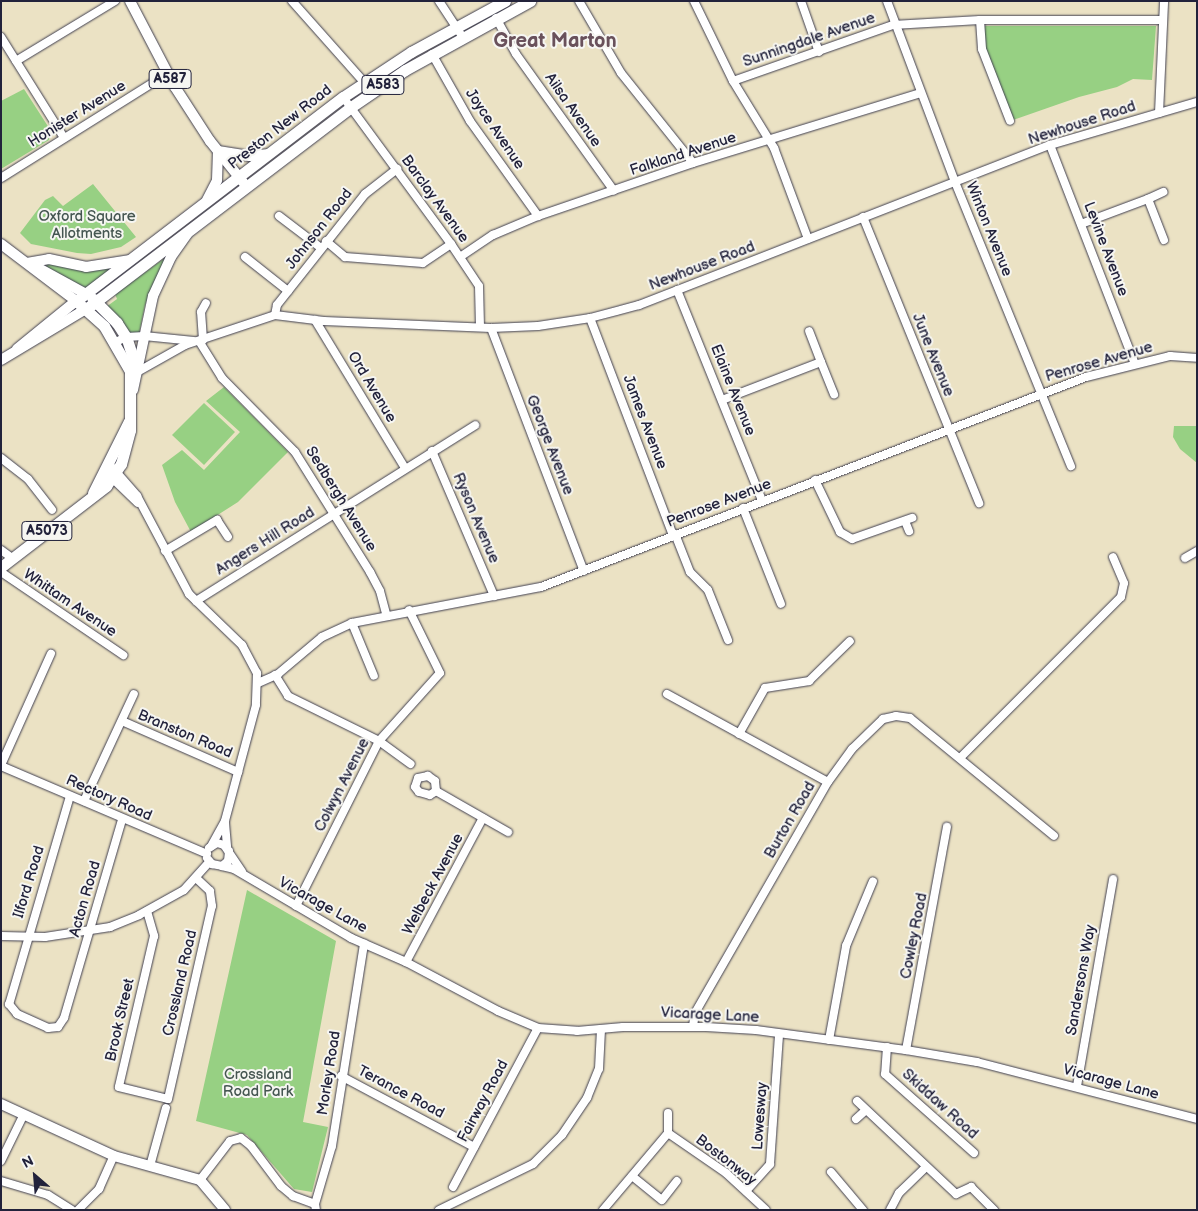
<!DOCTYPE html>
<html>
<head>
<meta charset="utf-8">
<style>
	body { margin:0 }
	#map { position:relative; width:1198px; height:1211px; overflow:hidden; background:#ebe2c4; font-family:"Balsamiq Sans",sans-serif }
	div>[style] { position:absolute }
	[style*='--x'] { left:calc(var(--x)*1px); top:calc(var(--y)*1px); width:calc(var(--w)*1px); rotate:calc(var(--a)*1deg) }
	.green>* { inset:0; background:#97d083 }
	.roads { filter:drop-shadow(0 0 1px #403f50) drop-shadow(0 0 1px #403f50) }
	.minor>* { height:8px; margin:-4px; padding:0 4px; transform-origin:4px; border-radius:4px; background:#fff }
	.major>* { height:10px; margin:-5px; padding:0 5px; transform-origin:5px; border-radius:5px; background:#fff }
	.highway>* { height:11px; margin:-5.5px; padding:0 5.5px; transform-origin:5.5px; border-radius:5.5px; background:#fff }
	span { translate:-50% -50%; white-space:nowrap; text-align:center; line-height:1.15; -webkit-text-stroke:4px #f6f6f2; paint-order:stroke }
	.shield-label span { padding:1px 4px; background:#f6f6f2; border:1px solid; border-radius:4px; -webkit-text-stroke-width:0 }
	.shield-label { font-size:14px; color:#22223b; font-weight:700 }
	.street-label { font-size:15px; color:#22223b }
	.park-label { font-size:15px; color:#455651 }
	.district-label { font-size:20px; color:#69515b; font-weight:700 }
	.frame { position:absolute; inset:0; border:2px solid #22223b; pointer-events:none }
	.north { position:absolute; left:10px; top:1151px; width:50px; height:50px; -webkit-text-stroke:4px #f6f6f2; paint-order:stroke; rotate:333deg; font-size:14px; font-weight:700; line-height:20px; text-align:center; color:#22223b }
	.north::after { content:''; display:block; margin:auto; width:18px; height:22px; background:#22223b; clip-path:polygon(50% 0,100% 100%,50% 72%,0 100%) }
</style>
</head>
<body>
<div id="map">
	<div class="green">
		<i style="clip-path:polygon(979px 26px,1156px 26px,1152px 80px,1133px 79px,1117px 87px,1079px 97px,1010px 121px,982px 49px)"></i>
		<i style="clip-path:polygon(24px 89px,51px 131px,49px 140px,1px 169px,1px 101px)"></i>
		<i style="clip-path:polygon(93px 184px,136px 237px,121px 247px,91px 254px,77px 253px,31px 244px,20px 233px,45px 200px,53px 196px,63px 206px)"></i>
		<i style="clip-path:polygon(169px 255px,145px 305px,139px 334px,128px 334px,106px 307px,117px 299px,115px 294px)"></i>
		<i style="clip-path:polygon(49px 259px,71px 265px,133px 260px,86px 294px,45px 269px)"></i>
		<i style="clip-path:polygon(224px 387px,288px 452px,238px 502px,191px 532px,175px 502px,162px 465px,182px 450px,204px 470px,240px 432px,206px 401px)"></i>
		<i style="clip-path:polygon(204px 403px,235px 432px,204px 465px,172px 435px)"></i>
		<i style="clip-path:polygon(1174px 426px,1197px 426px,1197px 463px,1180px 449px,1173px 437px)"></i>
		<i style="clip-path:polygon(247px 890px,336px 941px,303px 1122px,328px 1127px,312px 1192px,294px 1189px,247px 1135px,196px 1121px)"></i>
	</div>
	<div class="roads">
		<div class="minor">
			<i style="--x:292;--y:1;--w:108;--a:48.4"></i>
			<i style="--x:439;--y:1;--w:42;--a:56.7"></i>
			<i style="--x:579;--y:1;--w:83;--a:59.7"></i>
			<i style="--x:621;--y:73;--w:115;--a:51.3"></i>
			<i style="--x:694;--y:1;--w:89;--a:64"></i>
			<i style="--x:733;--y:81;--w:79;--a:58.5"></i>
			<i style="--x:774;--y:148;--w:97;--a:69.5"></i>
			<i style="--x:801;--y:1;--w:54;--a:70.6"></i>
			<i style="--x:887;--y:1;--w:193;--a:69.4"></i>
			<i style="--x:955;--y:182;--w:307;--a:67.8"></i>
			<i style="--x:496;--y:18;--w:41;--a:60.9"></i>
			<i style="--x:516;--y:54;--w:168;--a:54.4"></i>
			<i style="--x:980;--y:20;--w:29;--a:86"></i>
			<i style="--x:982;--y:49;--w:77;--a:68.7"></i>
			<i style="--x:1;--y:37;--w:119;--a:58"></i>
			<i style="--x:432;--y:54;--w:77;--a:60.4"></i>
			<i style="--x:470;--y:121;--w:117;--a:54.4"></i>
			<i style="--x:16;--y:61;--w:116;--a:-31.2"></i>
			<i style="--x:733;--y:81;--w:170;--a:-19.3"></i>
			<i style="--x:893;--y:25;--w:87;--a:-3.3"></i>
			<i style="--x:980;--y:20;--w:183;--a:0"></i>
			<i style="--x:343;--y:97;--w:182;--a:53.7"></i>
			<i style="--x:451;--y:244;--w:50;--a:56.3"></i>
			<i style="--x:479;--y:286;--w:41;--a:88.6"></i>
			<i style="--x:1159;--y:113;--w:112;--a:-87.4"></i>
			<i style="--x:1050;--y:145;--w:235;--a:68.8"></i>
			<i style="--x:1;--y:178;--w:196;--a:-32.1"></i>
			<i style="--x:1148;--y:199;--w:17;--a:-25"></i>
			<i style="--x:279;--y:216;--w:53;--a:37.3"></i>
			<i style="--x:863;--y:217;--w:309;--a:67.9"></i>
			<i style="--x:1081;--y:224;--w:72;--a:-20.5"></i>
			<i style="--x:1148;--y:199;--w:44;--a:68.7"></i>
			<i style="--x:326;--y:241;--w:25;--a:40"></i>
			<i style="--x:345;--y:257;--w:78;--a:4.4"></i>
			<i style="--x:423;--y:263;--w:34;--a:-34"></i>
			<i style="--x:245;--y:257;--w:55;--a:38.3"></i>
			<i style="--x:460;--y:257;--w:40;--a:-34"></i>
			<i style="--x:493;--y:235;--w:49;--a:-22.9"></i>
			<i style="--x:538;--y:216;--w:164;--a:-18.9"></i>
			<i style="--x:693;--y:163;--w:238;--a:-17.1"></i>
			<i style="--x:677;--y:290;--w:227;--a:68"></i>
			<i style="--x:275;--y:315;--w:10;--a:-79"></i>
			<i style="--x:277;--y:305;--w:142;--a:-51.6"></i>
			<i style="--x:365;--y:194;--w:41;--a:-38"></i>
			<i style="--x:590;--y:318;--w:232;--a:69.1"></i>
			<i style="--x:315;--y:320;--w:173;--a:58.7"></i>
			<i style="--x:491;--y:328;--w:260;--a:69.1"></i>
			<i style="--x:203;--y:340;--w:28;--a:-94"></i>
			<i style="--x:201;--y:312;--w:10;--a:-61"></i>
			<i style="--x:199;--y:341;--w:44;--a:58.1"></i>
			<i style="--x:222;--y:378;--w:104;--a:45.4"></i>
			<i style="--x:295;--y:452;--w:142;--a:58"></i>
			<i style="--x:370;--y:572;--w:21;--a:62"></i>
			<i style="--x:380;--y:591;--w:24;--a:75"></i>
			<i style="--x:114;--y:343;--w:13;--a:-27"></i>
			<i style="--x:126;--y:337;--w:18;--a:-3"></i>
			<i style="--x:144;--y:336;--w:50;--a:5.7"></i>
			<i style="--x:821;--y:362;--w:35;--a:68"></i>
			<i style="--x:139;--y:371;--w:53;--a:-29.5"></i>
			<i style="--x:185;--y:345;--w:95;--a:-18.4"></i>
			<i style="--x:275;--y:315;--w:49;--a:7"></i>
			<i style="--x:324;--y:321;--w:167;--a:2.4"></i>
			<i style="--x:491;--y:328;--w:47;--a:-2.4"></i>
			<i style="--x:538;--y:326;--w:53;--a:-8.7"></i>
			<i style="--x:590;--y:318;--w:51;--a:-14.9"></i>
			<i style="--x:639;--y:305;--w:441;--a:-21.3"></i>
			<i style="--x:1050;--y:145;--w:153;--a:-16.3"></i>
			<i style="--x:722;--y:400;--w:106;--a:-21"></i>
			<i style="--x:821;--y:362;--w:33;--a:-111"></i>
			<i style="--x:432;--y:451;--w:158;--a:66.8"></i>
			<i style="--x:1;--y:458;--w:34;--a:38"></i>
			<i style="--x:28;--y:479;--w:39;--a:52"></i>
			<i style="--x:113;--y:468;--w:37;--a:49"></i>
			<i style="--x:137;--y:496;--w:111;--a:62"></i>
			<i style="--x:189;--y:594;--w:74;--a:43.9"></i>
			<i style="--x:242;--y:645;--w:32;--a:62"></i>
			<i style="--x:257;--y:673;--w:32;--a:92"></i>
			<i style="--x:256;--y:705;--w:120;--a:105"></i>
			<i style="--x:225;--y:821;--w:29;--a:119"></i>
			<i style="--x:109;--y:475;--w:40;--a:44"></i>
			<i style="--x:815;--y:480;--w:58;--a:64.3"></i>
			<i style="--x:840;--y:532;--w:14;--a:30"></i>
			<i style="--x:852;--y:539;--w:64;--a:-19.3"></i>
			<i style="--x:743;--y:508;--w:103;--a:68.4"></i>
			<i style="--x:905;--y:521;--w:11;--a:68"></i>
			<i style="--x:675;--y:534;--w:41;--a:68.5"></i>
			<i style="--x:690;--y:572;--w:25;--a:45"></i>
			<i style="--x:708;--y:590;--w:54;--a:68.2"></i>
			<i style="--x:1;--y:550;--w:14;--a:36"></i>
			<i style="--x:165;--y:551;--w:61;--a:-30.8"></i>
			<i style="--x:217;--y:520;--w:20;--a:57"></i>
			<i style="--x:1185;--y:558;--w:14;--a:-30"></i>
			<i style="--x:1;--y:572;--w:148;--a:34.2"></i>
			<i style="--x:196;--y:601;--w:330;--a:-32.2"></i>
			<i style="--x:352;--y:623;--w:57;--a:67.5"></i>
			<i style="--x:275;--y:675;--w:25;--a:58"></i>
			<i style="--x:288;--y:696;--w:102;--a:26.3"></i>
			<i style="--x:379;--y:741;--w:39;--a:36"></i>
			<i style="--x:258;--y:683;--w:22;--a:-24"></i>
			<i style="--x:278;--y:674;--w:57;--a:-40.1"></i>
			<i style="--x:322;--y:637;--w:33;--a:-25"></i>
			<i style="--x:352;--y:623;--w:192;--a:-10.8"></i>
			<i style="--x:541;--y:587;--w:584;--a:-21.07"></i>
			<i style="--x:1086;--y:377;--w:87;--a:-14"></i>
			<i style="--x:1170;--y:356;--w:27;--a:4"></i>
			<i style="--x:667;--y:694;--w:183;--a:28.7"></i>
			<i style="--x:122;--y:721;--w:127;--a:23.7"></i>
			<i style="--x:739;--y:734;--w:53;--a:-60.5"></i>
			<i style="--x:765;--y:688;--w:45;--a:-9"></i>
			<i style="--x:809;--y:681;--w:57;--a:-44.3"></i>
			<i style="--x:961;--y:757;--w:226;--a:-45"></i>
			<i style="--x:1121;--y:597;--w:14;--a:-78"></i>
			<i style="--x:1124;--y:583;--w:28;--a:-113"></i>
			<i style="--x:1;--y:765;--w:122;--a:-65.8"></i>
			<i style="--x:1;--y:766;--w:224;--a:23.1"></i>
			<i style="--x:436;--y:791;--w:10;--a:-96"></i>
			<i style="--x:435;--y:781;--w:9;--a:-144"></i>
			<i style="--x:428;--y:776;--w:10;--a:169"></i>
			<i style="--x:418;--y:778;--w:9;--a:108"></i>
			<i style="--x:415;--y:787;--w:6;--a:51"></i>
			<i style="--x:419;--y:792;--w:11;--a:15"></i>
			<i style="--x:430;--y:795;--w:7;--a:-34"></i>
			<i style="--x:436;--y:791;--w:83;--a:29.7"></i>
			<i style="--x:70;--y:796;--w:217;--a:106.3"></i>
			<i style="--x:9;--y:1004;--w:13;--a:51"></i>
			<i style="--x:17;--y:1014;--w:34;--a:24"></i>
			<i style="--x:48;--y:1028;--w:10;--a:-6"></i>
			<i style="--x:58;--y:1027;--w:11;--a:-56"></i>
			<i style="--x:64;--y:1018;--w:206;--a:-73.7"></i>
			<i style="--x:84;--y:801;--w:118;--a:-65"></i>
			<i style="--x:225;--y:823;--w:25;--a:85"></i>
			<i style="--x:209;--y:848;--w:9;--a:-32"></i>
			<i style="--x:217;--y:843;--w:7;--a:16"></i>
			<i style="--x:224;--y:845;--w:32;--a:56"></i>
			<i style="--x:207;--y:858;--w:8;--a:50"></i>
			<i style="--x:212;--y:864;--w:10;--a:11"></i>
			<i style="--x:222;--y:866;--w:8;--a:-40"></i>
			<i style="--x:228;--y:861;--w:10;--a:-84"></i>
			<i style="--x:222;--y:866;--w:12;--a:14"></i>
			<i style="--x:234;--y:869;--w:136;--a:30.5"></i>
			<i style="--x:351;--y:938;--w:60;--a:23.6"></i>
			<i style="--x:406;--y:962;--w:104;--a:28"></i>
			<i style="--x:498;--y:1011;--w:43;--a:23"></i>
			<i style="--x:538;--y:1028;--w:39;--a:4"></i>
			<i style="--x:577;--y:1031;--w:46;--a:-5"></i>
			<i style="--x:623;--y:1027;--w:83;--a:0"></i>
			<i style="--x:706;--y:1027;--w:50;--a:3.4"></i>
			<i style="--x:756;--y:1030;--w:151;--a:7.6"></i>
			<i style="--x:906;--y:1050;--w:72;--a:9.6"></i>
			<i style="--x:977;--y:1062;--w:227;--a:14.5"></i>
			<i style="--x:296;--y:906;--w:185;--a:-63.3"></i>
			<i style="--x:379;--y:741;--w:91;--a:-48.1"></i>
			<i style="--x:440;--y:673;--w:70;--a:-116.2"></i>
			<i style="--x:147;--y:911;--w:26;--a:74"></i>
			<i style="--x:154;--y:936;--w:155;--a:103.1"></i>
			<i style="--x:119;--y:1087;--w:50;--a:13.8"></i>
			<i style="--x:168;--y:1099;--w:198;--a:-77.2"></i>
			<i style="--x:212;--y:906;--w:15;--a:-98"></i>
			<i style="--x:210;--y:891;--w:18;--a:-137"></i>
			<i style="--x:1;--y:936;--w:44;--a:1.3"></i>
			<i style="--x:45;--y:937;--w:66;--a:-8.7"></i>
			<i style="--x:110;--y:927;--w:31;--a:-22"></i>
			<i style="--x:139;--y:915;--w:51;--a:-29.1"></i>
			<i style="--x:184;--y:890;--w:38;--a:-48"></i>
			<i style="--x:406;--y:962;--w:163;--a:-61.9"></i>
			<i style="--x:693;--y:1026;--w:13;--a:-81"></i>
			<i style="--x:695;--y:1013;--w:267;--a:-60.1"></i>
			<i style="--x:828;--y:782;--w:41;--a:-54"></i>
			<i style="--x:852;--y:749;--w:43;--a:-44.1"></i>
			<i style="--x:883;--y:719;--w:13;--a:-13"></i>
			<i style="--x:896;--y:716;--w:14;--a:8"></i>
			<i style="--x:910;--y:718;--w:186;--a:39.3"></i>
			<i style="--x:829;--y:1040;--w:96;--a:-79.7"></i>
			<i style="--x:846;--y:946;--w:70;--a:-67.4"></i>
			<i style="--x:887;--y:1047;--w:27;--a:94"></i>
			<i style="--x:885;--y:1074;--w:119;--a:41.6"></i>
			<i style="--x:906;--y:1050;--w:227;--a:-79.6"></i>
			<i style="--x:341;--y:1076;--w:151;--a:28.1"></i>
			<i style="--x:1077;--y:1086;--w:210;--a:-80.1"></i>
			<i style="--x:857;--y:1101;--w:136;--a:43.2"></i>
			<i style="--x:956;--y:1194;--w:17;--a:-25"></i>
			<i style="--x:971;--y:1187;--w:33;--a:45"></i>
			<i style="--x:668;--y:1113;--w:20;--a:90"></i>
			<i style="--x:668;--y:1133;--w:70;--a:34.6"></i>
			<i style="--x:726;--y:1173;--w:54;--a:42.8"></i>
			<i style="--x:856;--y:1119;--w:13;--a:-42"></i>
			<i style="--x:1;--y:1161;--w:52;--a:-63.9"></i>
			<i style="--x:150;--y:1166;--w:60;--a:-74.6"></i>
			<i style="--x:831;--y:1172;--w:50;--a:49.9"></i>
			<i style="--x:632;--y:1176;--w:38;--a:39"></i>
			<i style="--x:662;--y:1200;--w:24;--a:-52"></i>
			<i style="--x:200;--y:1180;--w:49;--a:-52.4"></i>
			<i style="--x:230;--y:1141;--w:11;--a:-15"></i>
			<i style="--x:241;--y:1138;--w:13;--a:39"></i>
			<i style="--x:251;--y:1146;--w:50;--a:53.1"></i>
			<i style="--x:281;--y:1186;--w:16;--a:40"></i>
			<i style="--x:293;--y:1196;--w:23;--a:20"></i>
			<i style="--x:315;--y:1204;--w:6;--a:81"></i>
			<i style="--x:1;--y:1181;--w:49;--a:16.6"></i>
			<i style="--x:48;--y:1195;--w:28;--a:32"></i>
			<i style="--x:453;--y:1187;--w:180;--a:-61.9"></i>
			<i style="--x:746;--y:1191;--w:36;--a:-48"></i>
			<i style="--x:770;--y:1164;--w:130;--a:-86"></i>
			<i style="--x:315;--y:1204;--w:60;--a:-73.7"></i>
			<i style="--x:332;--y:1146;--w:205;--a:-81"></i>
			<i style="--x:78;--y:1210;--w:30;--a:-45"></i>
			<i style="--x:99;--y:1189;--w:36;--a:-66"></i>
			<i style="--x:439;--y:1210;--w:105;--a:-26.1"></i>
			<i style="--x:533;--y:1164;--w:41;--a:-45"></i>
			<i style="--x:562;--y:1135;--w:45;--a:-56"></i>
			<i style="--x:587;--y:1098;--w:31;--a:-68"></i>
			<i style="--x:599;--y:1069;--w:40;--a:-87.1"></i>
			<i style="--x:603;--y:1210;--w:101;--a:-49.8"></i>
			<i style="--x:890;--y:1210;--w:19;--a:-62"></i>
			<i style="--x:899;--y:1193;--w:37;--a:-44"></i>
		</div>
		<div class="major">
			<i style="--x:130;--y:1;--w:97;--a:62.4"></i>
			<i style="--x:175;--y:87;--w:64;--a:57.1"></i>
			<i style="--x:210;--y:141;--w:53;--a:51.2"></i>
			<i style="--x:218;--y:151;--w:32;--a:9"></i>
			<i style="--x:250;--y:156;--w:19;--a:-6"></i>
			<i style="--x:207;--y:200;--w:22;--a:-63"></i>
			<i style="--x:217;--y:180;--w:29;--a:-88"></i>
			<i style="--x:1;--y:244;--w:94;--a:37.2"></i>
			<i style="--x:76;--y:301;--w:76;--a:140.9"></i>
			<i style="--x:27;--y:263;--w:22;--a:-10"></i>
			<i style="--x:49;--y:259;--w:38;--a:12"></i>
			<i style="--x:86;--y:267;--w:45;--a:-9"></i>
			<i style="--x:31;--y:264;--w:63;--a:28.6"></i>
			<i style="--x:1;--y:360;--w:99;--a:-31"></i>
			<i style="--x:133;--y:390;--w:96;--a:-78"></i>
			<i style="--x:153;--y:296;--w:43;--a:-65.2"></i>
			<i style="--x:171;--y:257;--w:28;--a:-55"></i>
			<i style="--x:1;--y:1104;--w:124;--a:24.7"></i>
			<i style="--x:114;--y:1156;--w:89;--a:15.6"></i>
			<i style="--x:200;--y:1180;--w:39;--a:50"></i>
		</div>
		<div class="highway">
			<i style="--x:86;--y:309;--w:333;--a:-37.3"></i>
			<i style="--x:351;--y:107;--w:65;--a:-34.4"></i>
			<i style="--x:405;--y:70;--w:143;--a:-28.9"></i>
			<i style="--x:130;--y:371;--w:52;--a:-120"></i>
			<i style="--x:104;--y:326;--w:38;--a:-138"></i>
			<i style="--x:76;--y:301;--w:336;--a:-37.4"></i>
			<i style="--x:343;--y:97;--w:82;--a:-33.5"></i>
			<i style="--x:411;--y:52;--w:107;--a:-28.5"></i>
			<i style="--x:93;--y:493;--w:80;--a:-63.4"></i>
			<i style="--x:1;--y:567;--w:133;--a:-37.6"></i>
			<i style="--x:106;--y:486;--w:27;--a:-56"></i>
			<i style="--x:121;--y:464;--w:35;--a:-75"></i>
			<i style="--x:130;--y:430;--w:59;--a:-90"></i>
			<i style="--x:130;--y:371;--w:11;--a:-68"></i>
			<i style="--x:134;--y:361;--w:25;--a:-108"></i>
			<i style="--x:126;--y:337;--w:17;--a:-123"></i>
			<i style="--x:117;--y:323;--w:35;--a:-135"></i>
		</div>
	</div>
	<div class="shield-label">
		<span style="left:170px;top:79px">A587</span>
		<span style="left:383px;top:85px">A583</span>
		<span style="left:47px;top:531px">A5073</span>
	</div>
	<div class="street-label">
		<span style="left:809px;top:40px;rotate:-19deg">Sunningdale Avenue</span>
		<span style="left:573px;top:110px;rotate:55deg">Ailsa Avenue</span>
		<span style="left:77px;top:114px;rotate:-32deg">Honister Avenue</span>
		<span style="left:1082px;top:123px;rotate:-18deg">Newhouse Road</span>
		<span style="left:280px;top:127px;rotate:-38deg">Preston New Road</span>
		<span style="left:495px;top:129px;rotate:56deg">Joyce Avenue</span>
		<span style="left:683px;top:154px;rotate:-18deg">Falkland Avenue</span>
		<span style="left:435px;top:199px;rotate:54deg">Barclay Avenue</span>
		<span style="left:319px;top:229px;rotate:-52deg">Johnson Road</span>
		<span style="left:989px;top:229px;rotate:68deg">Winton Avenue</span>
		<span style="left:1106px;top:249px;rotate:69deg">Levine Avenue</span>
		<span style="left:702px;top:266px;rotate:-21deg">Newhouse Road</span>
		<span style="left:933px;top:355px;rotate:68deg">June Avenue</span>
		<span style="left:1099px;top:362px;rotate:-16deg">Penrose Avenue</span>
		<span style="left:372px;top:387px;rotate:59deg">Ord Avenue</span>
		<span style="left:733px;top:390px;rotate:68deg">Elaine Avenue</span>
		<span style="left:645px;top:422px;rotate:69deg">James Avenue</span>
		<span style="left:550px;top:445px;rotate:69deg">George Avenue</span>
		<span style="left:341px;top:499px;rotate:58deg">Sedbergh Avenue</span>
		<span style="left:719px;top:503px;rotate:-21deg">Penrose Avenue</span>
		<span style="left:476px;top:518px;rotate:67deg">Ryson Avenue</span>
		<span style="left:265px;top:541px;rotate:-32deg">Angers Hill Road</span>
		<span style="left:70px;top:603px;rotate:34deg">Whittam Avenue</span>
		<span style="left:185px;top:734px;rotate:23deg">Branston Road</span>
		<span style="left:342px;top:785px;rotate:-63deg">Colwyn Avenue</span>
		<span style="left:109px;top:798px;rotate:24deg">Rectory Road</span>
		<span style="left:790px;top:820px;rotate:-60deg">Burton Road</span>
		<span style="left:29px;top:882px;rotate:-73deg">Ilford Road</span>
		<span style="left:433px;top:884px;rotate:-62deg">Welbeck Avenue</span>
		<span style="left:85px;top:899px;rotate:-74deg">Acton Road</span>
		<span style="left:323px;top:905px;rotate:29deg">Vicarage Lane</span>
		<span style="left:914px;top:936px;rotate:-79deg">Cowley Road</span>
		<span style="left:1081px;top:980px;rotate:-80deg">Sandersons Way</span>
		<span style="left:180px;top:983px;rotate:-77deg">Crossland Road</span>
		<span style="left:710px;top:1015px;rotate:3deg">Vicarage Lane</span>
		<span style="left:120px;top:1020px;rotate:-77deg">Brook Street</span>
		<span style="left:329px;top:1073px;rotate:-81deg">Morley Road</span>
		<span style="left:1111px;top:1082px;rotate:15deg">Vicarage Lane</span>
		<span style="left:401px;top:1092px;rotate:28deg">Terance Road</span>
		<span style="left:483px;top:1101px;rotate:-62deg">Fairway Road</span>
		<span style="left:940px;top:1104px;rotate:42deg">Skiddaw Road</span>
		<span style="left:760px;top:1116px;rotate:-86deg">Lowesway</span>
		<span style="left:726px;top:1160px;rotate:38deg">Bostonway</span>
	</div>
	<div class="park-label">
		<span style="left:87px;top:225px">Oxford Square<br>Allotments</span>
		<span style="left:258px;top:1083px">Crossland<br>Road Park</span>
	</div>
	<div class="district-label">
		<span style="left:555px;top:41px">Great Marton</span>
	</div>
	<div class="frame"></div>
	<div class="north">N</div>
</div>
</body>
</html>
